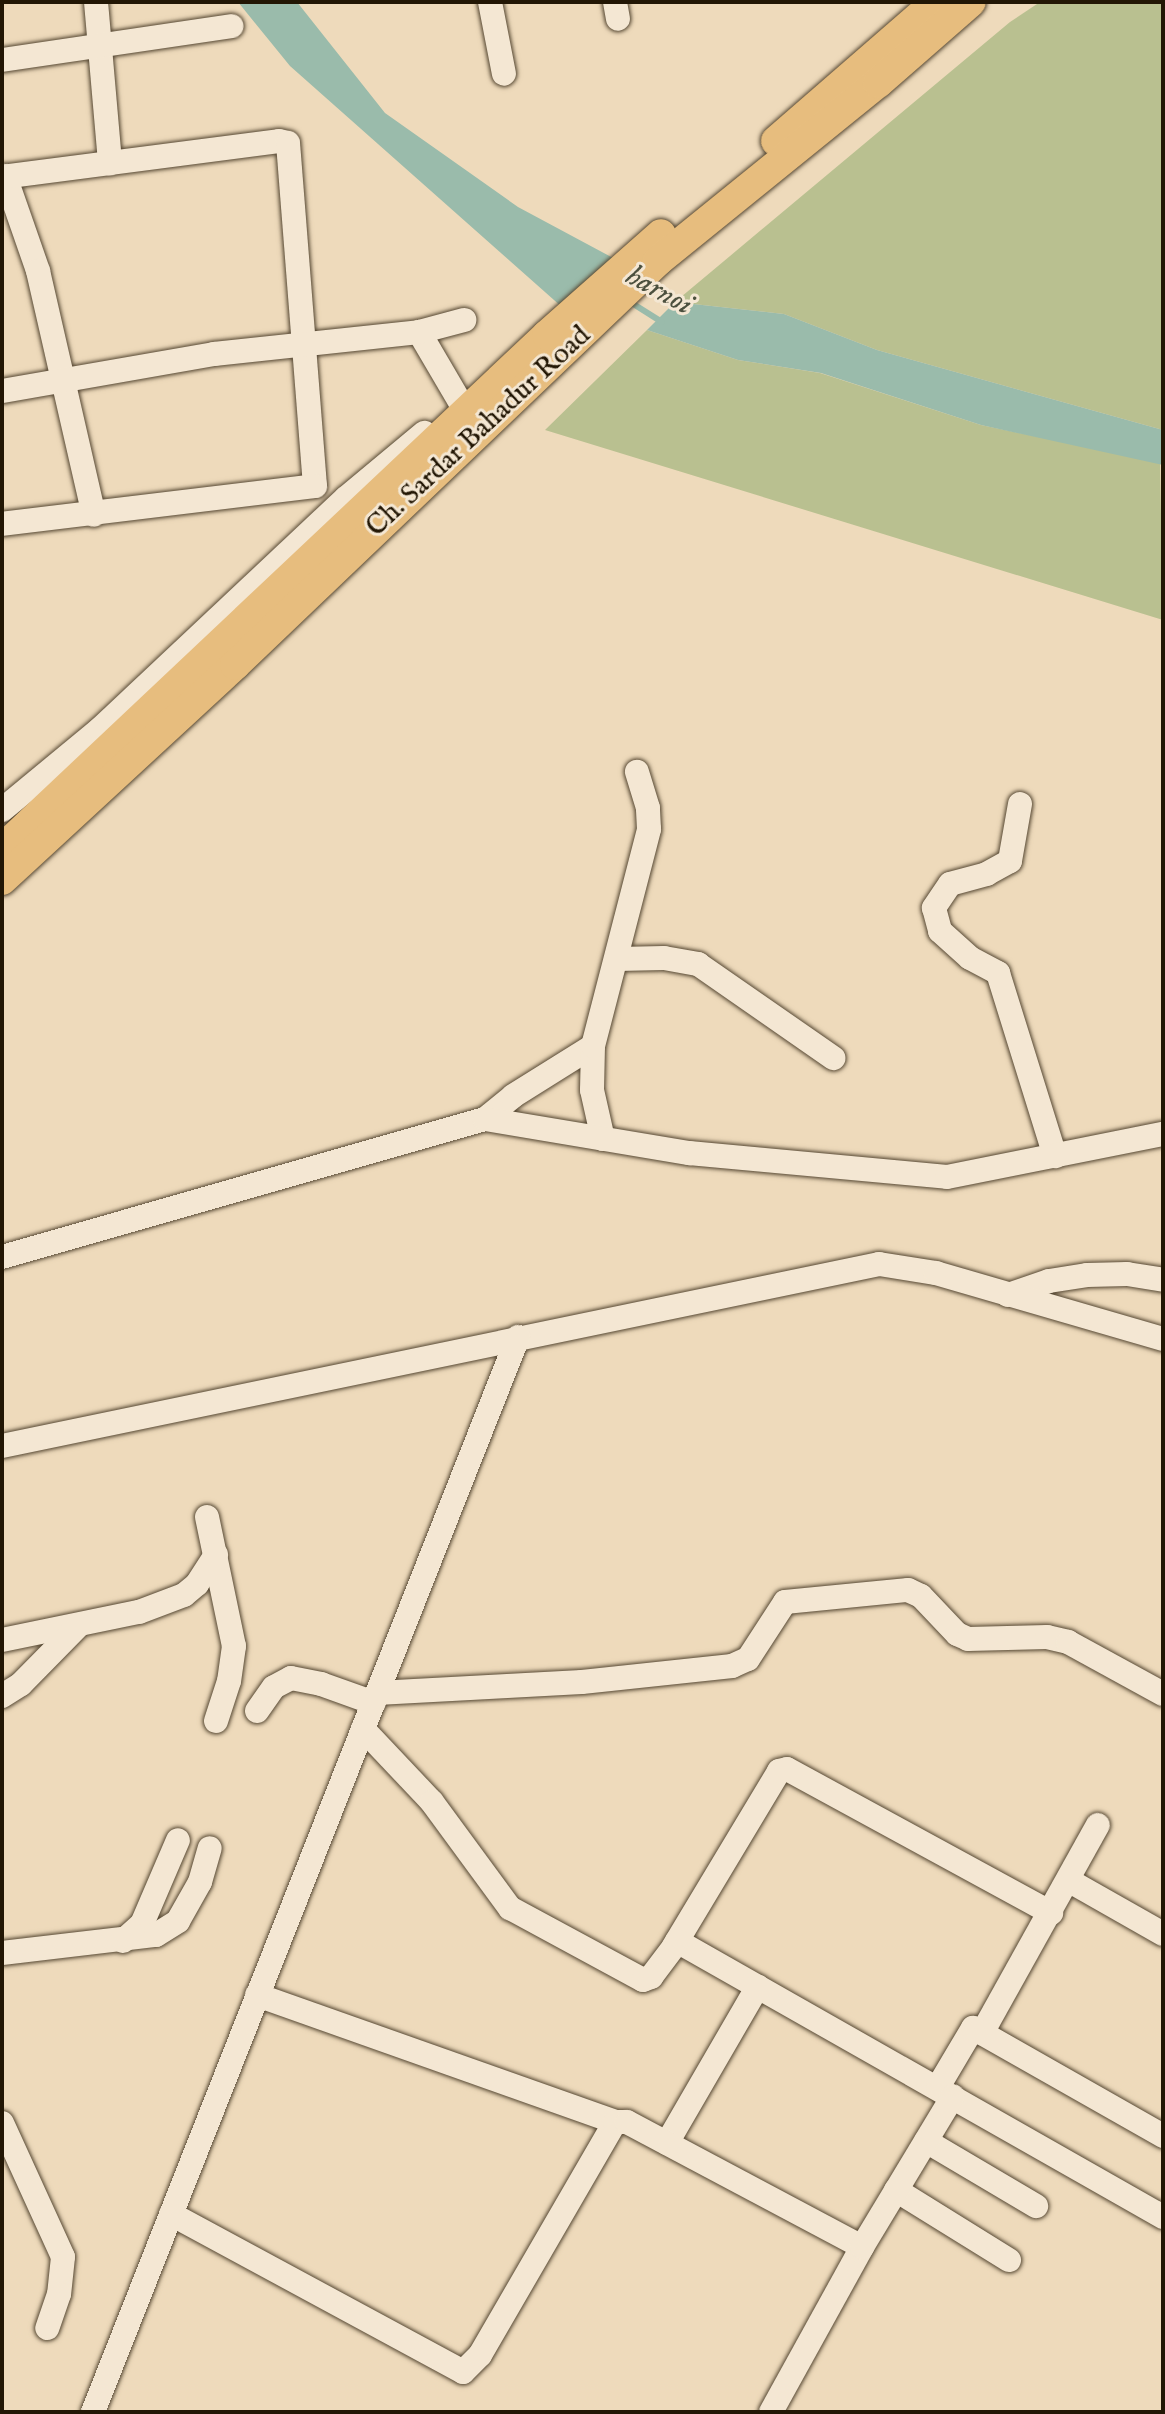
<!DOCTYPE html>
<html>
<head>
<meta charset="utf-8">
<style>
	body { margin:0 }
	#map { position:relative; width:1165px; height:2414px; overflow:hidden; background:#eedabb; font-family:"IM FELL English",serif }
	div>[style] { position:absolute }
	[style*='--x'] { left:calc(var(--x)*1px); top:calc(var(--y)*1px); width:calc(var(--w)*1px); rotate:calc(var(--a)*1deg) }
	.green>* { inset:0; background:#b9c090 }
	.water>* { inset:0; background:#9abbab }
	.stream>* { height:6px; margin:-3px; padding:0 3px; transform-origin:3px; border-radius:3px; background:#9abbab }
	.roads { filter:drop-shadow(0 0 2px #554732) drop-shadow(0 0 2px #554732) }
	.minor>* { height:24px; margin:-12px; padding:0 12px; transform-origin:12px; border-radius:12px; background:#f4e7d3 }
	.major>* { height:30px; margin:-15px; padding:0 15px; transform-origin:15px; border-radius:15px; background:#e7bd7e }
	span { translate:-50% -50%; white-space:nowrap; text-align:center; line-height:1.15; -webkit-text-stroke:6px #f4e7d3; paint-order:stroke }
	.street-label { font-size:28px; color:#221604 }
	.water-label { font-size:30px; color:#4c503e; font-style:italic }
	.frame { position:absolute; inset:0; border:4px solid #221604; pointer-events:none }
</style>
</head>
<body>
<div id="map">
	<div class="green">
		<i style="clip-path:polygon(1040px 2px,1163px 2px,1163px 430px,877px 350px,784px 314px,675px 302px,1010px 22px)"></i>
		<i style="clip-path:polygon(647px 330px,738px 360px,820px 373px,981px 425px,1160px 462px,1163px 620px,545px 430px)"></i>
	</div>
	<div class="water">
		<i style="clip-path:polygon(238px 2px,297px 2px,385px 113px,518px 207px,615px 259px,563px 308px,290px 66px)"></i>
		<i style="clip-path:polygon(675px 302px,784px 314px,877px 350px,1163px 430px,1163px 465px,981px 425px,821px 373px,738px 360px,647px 330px)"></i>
	</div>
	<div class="stream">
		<i style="--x:627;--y:300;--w:41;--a:32.2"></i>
	</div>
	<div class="roads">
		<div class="minor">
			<i style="--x:96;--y:2;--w:162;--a:85"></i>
			<i style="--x:490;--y:2;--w:73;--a:79"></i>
			<i style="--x:615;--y:2;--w:17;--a:80"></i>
			<i style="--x:2;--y:60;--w:232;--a:-8.4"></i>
			<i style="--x:5;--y:176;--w:101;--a:70.8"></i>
			<i style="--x:38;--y:271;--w:250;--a:77.1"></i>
			<i style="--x:2;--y:177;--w:279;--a:-7.4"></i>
			<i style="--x:279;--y:141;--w:9;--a:13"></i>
			<i style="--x:288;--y:143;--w:344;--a:85.5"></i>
			<i style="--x:315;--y:486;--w:315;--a:173.1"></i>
			<i style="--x:419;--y:332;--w:81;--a:59.6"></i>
			<i style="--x:2;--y:391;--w:215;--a:-9.9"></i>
			<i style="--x:214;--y:354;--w:206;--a:-6.1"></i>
			<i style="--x:419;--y:332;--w:47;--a:-14.9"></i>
			<i style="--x:1020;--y:804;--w:58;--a:100"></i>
			<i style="--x:1010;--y:861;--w:26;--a:151"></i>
			<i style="--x:987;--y:874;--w:38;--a:165"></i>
			<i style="--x:950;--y:884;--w:29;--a:124"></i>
			<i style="--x:934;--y:908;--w:24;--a:75"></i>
			<i style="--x:940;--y:931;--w:40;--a:42"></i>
			<i style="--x:970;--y:958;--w:32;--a:28"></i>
			<i style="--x:998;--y:973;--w:192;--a:72.7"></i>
			<i style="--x:2;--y:810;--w:127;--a:-39.6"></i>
			<i style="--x:100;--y:729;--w:337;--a:-43.2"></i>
			<i style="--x:346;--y:498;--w:102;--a:-39.8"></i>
			<i style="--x:617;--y:959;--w:47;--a:-1.2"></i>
			<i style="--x:664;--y:958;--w:35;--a:10"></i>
			<i style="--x:698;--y:964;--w:165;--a:34.8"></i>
			<i style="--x:485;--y:1119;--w:36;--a:-39"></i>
			<i style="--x:513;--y:1096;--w:94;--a:-32"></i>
			<i style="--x:603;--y:1139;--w:50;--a:-102.7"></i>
			<i style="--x:592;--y:1090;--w:44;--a:-88.7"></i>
			<i style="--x:593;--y:1046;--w:224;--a:-75.5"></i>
			<i style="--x:649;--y:829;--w:21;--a:-93"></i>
			<i style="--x:648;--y:808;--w:38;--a:-107"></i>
			<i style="--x:2;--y:1257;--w:502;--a:-15.95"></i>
			<i style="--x:485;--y:1119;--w:207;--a:9.5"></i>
			<i style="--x:689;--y:1153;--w:259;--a:5.3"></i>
			<i style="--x:947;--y:1177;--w:220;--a:-11.3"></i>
			<i style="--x:1008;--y:1295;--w:43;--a:-18.9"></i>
			<i style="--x:1049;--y:1281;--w:38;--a:-9"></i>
			<i style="--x:1087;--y:1275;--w:40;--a:-1.4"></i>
			<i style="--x:1127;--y:1274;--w:36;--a:9"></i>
			<i style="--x:2;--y:1446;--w:896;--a:-11.72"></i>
			<i style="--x:879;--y:1264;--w:58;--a:9"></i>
			<i style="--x:936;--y:1273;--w:236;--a:16.2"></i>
			<i style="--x:207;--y:1517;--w:132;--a:78.2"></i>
			<i style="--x:234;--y:1646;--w:35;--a:98"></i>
			<i style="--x:229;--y:1681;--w:42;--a:108"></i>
			<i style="--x:2;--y:1640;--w:140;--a:-11.6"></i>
			<i style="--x:139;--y:1612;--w:48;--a:-20.7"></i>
			<i style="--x:184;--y:1595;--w:17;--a:-40"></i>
			<i style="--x:197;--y:1584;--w:35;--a:-57"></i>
			<i style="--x:377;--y:1693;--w:205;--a:-3.1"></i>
			<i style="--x:582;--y:1682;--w:151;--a:-6.1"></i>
			<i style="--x:732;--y:1666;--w:17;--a:-24"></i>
			<i style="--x:748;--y:1659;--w:68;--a:-57"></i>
			<i style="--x:785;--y:1602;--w:124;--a:-5.6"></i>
			<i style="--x:908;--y:1590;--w:14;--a:25"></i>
			<i style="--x:921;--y:1596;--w:52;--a:46.5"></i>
			<i style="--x:957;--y:1634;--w:12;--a:24"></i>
			<i style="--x:968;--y:1639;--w:79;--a:-1.5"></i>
			<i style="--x:1047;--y:1637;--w:22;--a:13"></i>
			<i style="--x:1068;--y:1642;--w:108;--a:28.7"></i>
			<i style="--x:2;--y:1696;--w:22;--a:-32"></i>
			<i style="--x:21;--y:1684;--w:83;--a:-45.5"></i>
			<i style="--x:257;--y:1711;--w:29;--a:-55"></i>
			<i style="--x:274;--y:1687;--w:19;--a:-28"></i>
			<i style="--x:291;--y:1678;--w:31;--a:11"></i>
			<i style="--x:321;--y:1684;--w:56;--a:19.7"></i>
			<i style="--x:363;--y:1729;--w:100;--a:46.6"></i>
			<i style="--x:432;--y:1802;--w:132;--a:53.7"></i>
			<i style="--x:510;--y:1908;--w:151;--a:28.4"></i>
			<i style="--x:643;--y:1980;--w:9;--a:-21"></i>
			<i style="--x:651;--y:1977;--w:39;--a:-53"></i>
			<i style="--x:674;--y:1946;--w:204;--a:-59"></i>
			<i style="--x:779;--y:1771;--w:8;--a:-14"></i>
			<i style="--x:787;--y:1769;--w:301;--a:28.6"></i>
			<i style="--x:1068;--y:1880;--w:109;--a:29.6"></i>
			<i style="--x:123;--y:1941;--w:25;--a:-42"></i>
			<i style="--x:142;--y:1924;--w:91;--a:-66.8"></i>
			<i style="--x:677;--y:1941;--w:559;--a:29.59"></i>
			<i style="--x:2;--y:1953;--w:155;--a:-6.7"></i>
			<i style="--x:156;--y:1935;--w:26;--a:-32"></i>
			<i style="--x:178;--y:1921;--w:45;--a:-60.6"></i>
			<i style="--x:200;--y:1882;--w:35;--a:-74"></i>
			<i style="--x:257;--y:1995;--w:380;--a:19.5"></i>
			<i style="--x:982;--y:2033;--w:238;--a:-60.9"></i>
			<i style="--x:938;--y:2087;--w:69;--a:-59.3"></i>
			<i style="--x:973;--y:2028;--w:219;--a:29.6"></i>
			<i style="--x:2;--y:2123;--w:147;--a:65.5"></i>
			<i style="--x:63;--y:2257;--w:37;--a:96"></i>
			<i style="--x:59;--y:2294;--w:36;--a:109"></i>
			<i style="--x:926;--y:2141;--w:128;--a:30.6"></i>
			<i style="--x:667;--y:2143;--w:181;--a:-59.9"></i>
			<i style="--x:896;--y:2190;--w:133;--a:31.8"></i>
			<i style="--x:171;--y:2214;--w:332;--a:28.4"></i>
			<i style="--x:463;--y:2372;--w:24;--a:-45"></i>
			<i style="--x:480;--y:2355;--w:269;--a:-59.9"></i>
			<i style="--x:615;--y:2122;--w:12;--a:0"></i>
			<i style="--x:627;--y:2122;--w:266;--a:28"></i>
			<i style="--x:93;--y:2412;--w:1156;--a:-68.43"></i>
			<i style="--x:771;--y:2412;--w:188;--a:-61.1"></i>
			<i style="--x:862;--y:2247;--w:176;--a:-58.9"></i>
		</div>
		<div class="major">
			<i style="--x:776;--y:141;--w:212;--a:-41"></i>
			<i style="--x:2;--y:849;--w:749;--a:-43.32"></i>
			<i style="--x:547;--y:335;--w:152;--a:-41.5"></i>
			<i style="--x:2;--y:880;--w:317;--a:-42.7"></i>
			<i style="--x:235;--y:665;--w:585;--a:-43.68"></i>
			<i style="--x:658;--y:261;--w:283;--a:-39"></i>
			<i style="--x:878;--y:83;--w:123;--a:-41.1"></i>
		</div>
	</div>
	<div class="street-label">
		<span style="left:479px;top:432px;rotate:-43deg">Ch. Sardar Bahadur Road</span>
	</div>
	<div class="water-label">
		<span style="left:659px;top:291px;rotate:29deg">harnoi</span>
	</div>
	<div class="frame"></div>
</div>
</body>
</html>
